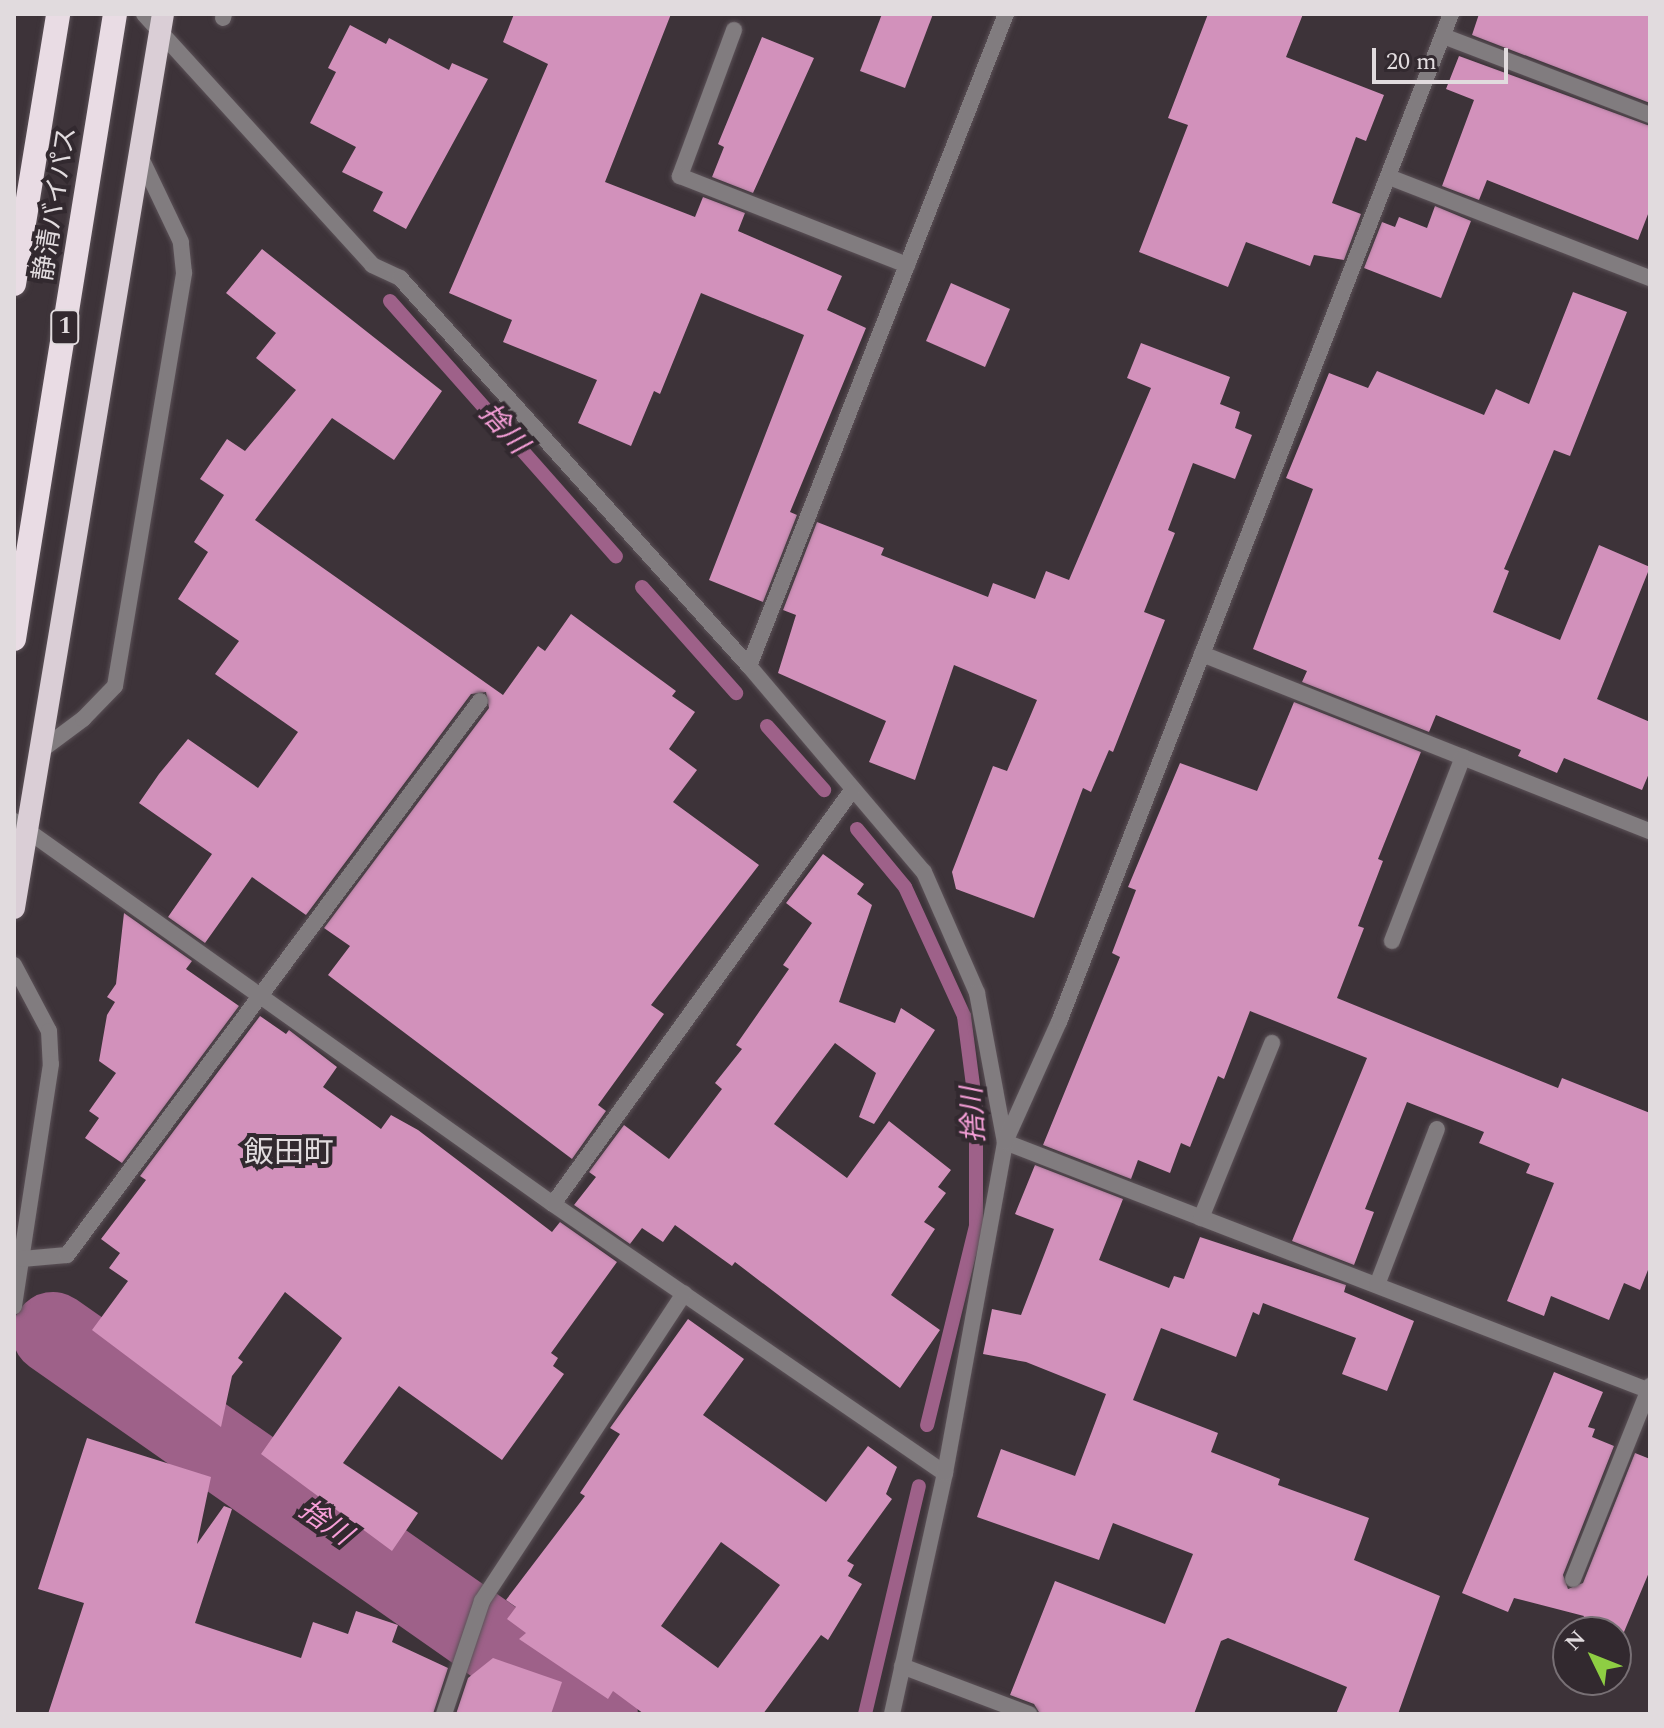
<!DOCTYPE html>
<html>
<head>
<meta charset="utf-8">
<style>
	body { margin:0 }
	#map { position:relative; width:1664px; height:1728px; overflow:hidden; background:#3d3339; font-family:Spectral,"Noto Sans JP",serif }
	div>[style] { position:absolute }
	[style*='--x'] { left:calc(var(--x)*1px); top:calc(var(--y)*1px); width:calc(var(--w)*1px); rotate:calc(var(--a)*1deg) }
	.stream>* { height:14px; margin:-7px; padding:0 7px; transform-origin:7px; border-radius:7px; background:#9e6189 }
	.river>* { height:82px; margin:-41px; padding:0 41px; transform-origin:41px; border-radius:41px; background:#9e6189 }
	.building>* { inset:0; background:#d291bb }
	.roads { filter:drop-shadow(0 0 2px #5b5157) drop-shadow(0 0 2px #5b5157) }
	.minor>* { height:16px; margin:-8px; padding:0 8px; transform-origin:8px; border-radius:8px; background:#817c7f }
	.trunk>* { height:22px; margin:-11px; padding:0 11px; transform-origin:11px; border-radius:11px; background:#daced6 }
	.motorway>* { height:24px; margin:-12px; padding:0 12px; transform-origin:12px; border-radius:12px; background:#e9dce4 }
	span { translate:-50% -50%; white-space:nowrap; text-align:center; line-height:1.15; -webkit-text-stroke:8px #32292f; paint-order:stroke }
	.shield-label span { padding:2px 6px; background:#32292f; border:2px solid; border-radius:6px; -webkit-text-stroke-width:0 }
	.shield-label { font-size:24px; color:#e1dbde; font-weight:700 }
	.street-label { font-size:26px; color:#e1dbde }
	.water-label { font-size:28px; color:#f69fd8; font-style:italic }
	.quarter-label { font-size:30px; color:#e1dbde }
	.frame { position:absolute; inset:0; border:16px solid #e1dbde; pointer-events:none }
	.north { position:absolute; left:1552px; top:1616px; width:80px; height:80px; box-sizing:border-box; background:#32292f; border:2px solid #787075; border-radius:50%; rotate:313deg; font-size:22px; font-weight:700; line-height:32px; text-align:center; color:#e1dbde }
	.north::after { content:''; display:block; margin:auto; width:28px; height:36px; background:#8ece43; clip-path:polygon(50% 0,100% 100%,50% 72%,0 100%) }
	.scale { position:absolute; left:1372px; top:48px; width:136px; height:36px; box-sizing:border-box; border:4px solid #e1dbde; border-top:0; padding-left:10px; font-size:24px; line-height:28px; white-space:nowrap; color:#e1dbde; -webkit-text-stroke:6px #32292f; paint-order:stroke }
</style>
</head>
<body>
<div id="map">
	<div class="stream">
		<i style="--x:390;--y:301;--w:341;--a:48.5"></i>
		<i style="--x:642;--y:587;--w:142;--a:48.4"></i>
		<i style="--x:767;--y:726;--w:86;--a:48.3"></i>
		<i style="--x:857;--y:829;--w:75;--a:50.4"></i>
		<i style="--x:905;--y:887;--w:142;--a:65.4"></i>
		<i style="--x:964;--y:1016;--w:93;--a:82.6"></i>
		<i style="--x:976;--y:1108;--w:118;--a:90"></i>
		<i style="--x:976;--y:1226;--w:205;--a:103.8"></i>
		<i style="--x:865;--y:1714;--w:234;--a:-76.7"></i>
	</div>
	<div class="river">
		<i style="--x:53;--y:1333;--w:664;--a:35.01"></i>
	</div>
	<div class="building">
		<i style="clip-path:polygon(514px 14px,671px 14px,605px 182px,695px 217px,703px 197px,745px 213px,738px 231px,842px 276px,827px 310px,866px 328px,790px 512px,797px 515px,763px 602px,709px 580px,804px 335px,701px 293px,660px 394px,654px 391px,631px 446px,578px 423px,597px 380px,503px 342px,512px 320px,449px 293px,548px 64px,503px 42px)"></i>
		<i style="clip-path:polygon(882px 14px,933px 14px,905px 88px,860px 71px)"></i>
		<i style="clip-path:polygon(1208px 14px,1303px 14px,1286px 57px,1384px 95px,1366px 141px,1356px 137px,1332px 203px,1361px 214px,1344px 260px,1314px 255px,1310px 266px,1246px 242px,1228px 287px,1139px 252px,1188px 125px,1168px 118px)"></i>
		<i style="clip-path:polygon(1479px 14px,1650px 14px,1650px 103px,1472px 35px)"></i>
		<i style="clip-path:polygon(350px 25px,386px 44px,389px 38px,449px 70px,452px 63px,488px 79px,406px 229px,373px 211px,383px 192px,342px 172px,356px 147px,310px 123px,336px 72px,328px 68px)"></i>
		<i style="clip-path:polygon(762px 37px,814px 58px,753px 193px,712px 177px,724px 147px,718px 144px)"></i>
		<i style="clip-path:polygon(1459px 56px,1650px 126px,1650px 209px,1638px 240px,1487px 180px,1479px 200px,1442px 186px,1474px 100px,1446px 89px)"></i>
		<i style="clip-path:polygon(1435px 206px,1471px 221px,1441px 298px,1364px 268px,1382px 222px,1395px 227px,1399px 217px,1427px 228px)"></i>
		<i style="clip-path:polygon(262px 249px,442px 391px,394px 460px,332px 418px,255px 520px,503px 695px,538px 646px,545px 651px,571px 614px,676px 691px,672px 696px,695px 712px,669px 749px,697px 770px,673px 802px,759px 865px,651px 1005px,664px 1014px,598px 1105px,606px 1111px,572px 1159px,328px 975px,350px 946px,324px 928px,489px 708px,486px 692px,471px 694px,306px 915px,252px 877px,205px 943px,168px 917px,212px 854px,139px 803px,159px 774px,188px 739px,258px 788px,298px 732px,215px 674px,239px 641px,178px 599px,208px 552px,194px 542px,224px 495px,200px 479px,227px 439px,245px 451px,296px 390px,256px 358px,276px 333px,226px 293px)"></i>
		<i style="clip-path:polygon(951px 283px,1010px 309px,985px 367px,926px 341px)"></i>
		<i style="clip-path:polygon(1573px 292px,1627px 312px,1570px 456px,1554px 450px,1504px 569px,1509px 571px,1493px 612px,1560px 640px,1599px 545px,1650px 567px,1597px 699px,1650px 722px,1650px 771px,1642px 790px,1564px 758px,1557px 773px,1518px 756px,1521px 750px,1436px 715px,1429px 732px,1302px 682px,1307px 671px,1253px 649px,1313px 489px,1286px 478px,1329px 373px,1368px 388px,1377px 371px,1484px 415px,1496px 389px,1529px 404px)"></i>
		<i style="clip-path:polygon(1141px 343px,1230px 377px,1220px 404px,1240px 412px,1235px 428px,1252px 435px,1235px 479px,1193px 463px,1168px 530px,1175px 533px,1144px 612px,1165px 620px,1113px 752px,1109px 750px,1091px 792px,1083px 788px,1034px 918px,956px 889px,952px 872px,993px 766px,1007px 771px,1037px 700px,954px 665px,915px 780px,869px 762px,886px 721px,778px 673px,796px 615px,783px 610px,817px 522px,884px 548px,881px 555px,988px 597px,993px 583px,1035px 599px,1046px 571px,1069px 580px,1151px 388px,1127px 378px)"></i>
		<i style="clip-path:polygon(1294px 702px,1421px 752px,1378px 859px,1383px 861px,1358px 926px,1364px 928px,1337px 998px,1558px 1088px,1562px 1078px,1650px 1113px,1650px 1265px,1640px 1290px,1624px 1283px,1609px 1320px,1551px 1296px,1544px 1316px,1507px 1301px,1554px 1183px,1526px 1173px,1530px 1164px,1479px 1143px,1484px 1132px,1407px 1102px,1365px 1209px,1374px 1212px,1354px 1265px,1292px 1241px,1367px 1058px,1250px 1011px,1224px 1079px,1218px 1076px,1190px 1147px,1181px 1143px,1170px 1173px,1138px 1160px,1131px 1179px,1043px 1145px,1120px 957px,1112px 953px,1136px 890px,1128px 887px,1180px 763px,1257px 791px)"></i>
		<i style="clip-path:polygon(823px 854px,864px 884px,857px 894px,872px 905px,839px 1002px,895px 1023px,901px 1008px,935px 1030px,874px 1124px,859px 1117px,876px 1073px,835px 1043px,774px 1124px,847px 1178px,889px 1121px,951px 1170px,938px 1187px,946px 1193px,924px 1222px,935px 1229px,891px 1295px,940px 1330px,900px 1388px,735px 1262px,732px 1266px,675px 1225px,663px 1242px,642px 1228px,630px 1244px,574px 1205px,596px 1177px,589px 1172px,624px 1125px,669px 1159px,722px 1089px,715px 1083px,742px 1049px,736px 1045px,789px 969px,783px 965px,812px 923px,786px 903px)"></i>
		<i style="clip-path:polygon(124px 913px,192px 961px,186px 969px,239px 1006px,122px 1163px,85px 1138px,99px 1118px,89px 1111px,116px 1073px,99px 1061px,107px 1015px,115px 1002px,107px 997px,116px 984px)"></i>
		<i style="clip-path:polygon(260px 1016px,286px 1034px,289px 1030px,337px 1067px,323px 1087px,381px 1129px,391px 1115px,418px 1130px,552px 1232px,560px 1222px,617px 1262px,551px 1353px,558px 1358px,553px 1366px,564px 1374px,502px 1460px,399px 1386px,343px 1463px,418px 1513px,392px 1551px,261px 1454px,342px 1338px,285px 1292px,238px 1358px,243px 1362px,232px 1376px,221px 1427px,92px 1330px,128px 1281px,109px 1268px,120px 1253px,101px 1239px,146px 1180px,140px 1176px)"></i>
		<i style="clip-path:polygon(1035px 1165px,1123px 1199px,1099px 1260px,1169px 1288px,1174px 1276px,1184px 1279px,1200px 1237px,1346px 1285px,1344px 1292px,1414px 1321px,1387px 1391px,1342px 1374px,1356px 1338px,1263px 1303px,1259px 1315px,1253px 1312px,1236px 1357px,1161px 1328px,1133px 1400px,1218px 1433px,1211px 1452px,1280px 1479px,1278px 1485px,1369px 1518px,1354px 1560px,1440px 1596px,1398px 1714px,1336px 1714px,1347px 1687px,1228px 1638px,1221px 1641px,1194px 1714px,1040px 1714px,1034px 1704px,1010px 1695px,1055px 1581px,1165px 1624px,1193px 1554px,1113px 1523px,1099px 1560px,977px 1517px,1001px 1449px,1075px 1476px,1106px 1394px,1026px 1362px,983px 1354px,992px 1309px,1021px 1315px,1054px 1229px,1015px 1214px)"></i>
		<i style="clip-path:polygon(evenodd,688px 1319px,744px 1359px,703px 1415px,826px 1502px,868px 1446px,897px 1467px,886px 1494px,892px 1499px,847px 1561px,854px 1565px,848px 1576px,862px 1584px,828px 1640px,821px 1635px,763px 1714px,644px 1714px,613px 1691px,608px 1699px,519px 1639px,526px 1633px,507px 1619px,516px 1607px,506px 1600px,585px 1496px,580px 1493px,620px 1434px,610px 1428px,688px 1319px,721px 1542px,780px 1585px,718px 1668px,661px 1626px,721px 1542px)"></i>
		<i style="clip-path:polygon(1554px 1372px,1603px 1392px,1588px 1427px,1595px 1429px,1592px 1437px,1614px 1446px,1563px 1575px,1568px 1589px,1583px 1583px,1635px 1453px,1650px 1459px,1650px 1570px,1624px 1632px,1577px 1632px,1584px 1616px,1514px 1598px,1508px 1612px,1462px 1593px)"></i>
		<i style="clip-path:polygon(87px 1438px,211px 1477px,197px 1544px,224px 1506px,232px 1509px,195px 1623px,301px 1658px,313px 1622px,348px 1634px,356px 1611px,398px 1625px,392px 1642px,448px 1668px,433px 1714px,48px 1714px,84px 1603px,38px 1589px)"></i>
		<i style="clip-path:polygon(493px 1658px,562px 1682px,551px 1714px,456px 1714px,468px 1678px)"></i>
	</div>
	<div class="roads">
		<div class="minor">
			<i style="--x:144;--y:14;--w:339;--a:47.7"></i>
			<i style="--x:372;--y:265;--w:31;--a:25"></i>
			<i style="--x:400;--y:278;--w:522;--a:48.03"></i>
			<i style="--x:749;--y:666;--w:270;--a:49.7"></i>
			<i style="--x:924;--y:872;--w:132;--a:66.3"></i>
			<i style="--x:977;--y:993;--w:152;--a:79.4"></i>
			<i style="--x:223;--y:18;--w:4;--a:-76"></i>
			<i style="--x:734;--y:30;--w:156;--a:110.3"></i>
			<i style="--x:680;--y:176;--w:244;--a:21.4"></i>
			<i style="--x:1443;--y:36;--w:222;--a:20.9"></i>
			<i style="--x:1389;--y:177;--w:280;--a:21.2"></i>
			<i style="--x:1202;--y:654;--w:482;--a:21.6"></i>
			<i style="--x:749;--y:666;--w:701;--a:-68.49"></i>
			<i style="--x:40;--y:751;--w:54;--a:-36.7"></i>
			<i style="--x:83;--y:719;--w:46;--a:-45.9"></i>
			<i style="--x:115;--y:686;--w:419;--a:-80.5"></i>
			<i style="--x:184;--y:273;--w:31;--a:-96"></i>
			<i style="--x:181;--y:242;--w:98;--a:-115.5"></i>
			<i style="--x:14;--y:821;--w:661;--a:35.4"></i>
			<i style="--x:553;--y:1204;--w:475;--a:34.5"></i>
			<i style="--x:1392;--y:941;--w:197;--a:-68.9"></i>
			<i style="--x:14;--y:965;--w:75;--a:62.1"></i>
			<i style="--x:49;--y:1031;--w:33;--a:87"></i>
			<i style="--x:51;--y:1064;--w:245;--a:98.7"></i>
			<i style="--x:1005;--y:1142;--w:691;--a:21.11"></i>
			<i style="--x:553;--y:1204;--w:512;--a:-54.14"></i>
			<i style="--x:1201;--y:1218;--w:189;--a:-67.9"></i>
			<i style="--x:22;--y:1259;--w:45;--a:-5.1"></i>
			<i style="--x:67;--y:1255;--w:691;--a:-53.3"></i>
			<i style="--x:1377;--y:1285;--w:167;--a:-69"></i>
			<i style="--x:1573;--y:1579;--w:208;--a:-68.2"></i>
			<i style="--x:902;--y:1666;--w:136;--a:20.7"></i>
			<i style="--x:444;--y:1714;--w:119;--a:-71.4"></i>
			<i style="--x:482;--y:1601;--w:368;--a:-56.7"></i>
			<i style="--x:892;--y:1714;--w:247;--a:-77.6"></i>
			<i style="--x:945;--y:1473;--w:336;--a:-79.7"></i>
			<i style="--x:1005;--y:1142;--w:132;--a:-65.8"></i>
			<i style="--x:1059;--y:1022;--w:1082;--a:-68.75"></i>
		</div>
		<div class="trunk">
			<i style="--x:14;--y:908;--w:906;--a:-80.54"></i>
		</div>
		<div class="motorway">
			<i style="--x:14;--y:284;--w:274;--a:-80.7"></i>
			<i style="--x:14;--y:639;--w:633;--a:-80.82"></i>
		</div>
	</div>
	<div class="shield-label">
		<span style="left:65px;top:327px">1</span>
	</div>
	<div class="street-label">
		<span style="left:56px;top:204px;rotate:-81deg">静清バイパス</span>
	</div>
	<div class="water-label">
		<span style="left:503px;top:429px;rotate:48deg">捨川</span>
		<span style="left:974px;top:1115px;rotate:-93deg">捨川</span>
		<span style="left:325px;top:1523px;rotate:35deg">捨川</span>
	</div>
	<div class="quarter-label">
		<span style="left:289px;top:1153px">飯田町</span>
	</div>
	<div class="frame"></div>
	<div class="north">N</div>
	<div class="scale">20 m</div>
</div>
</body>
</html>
